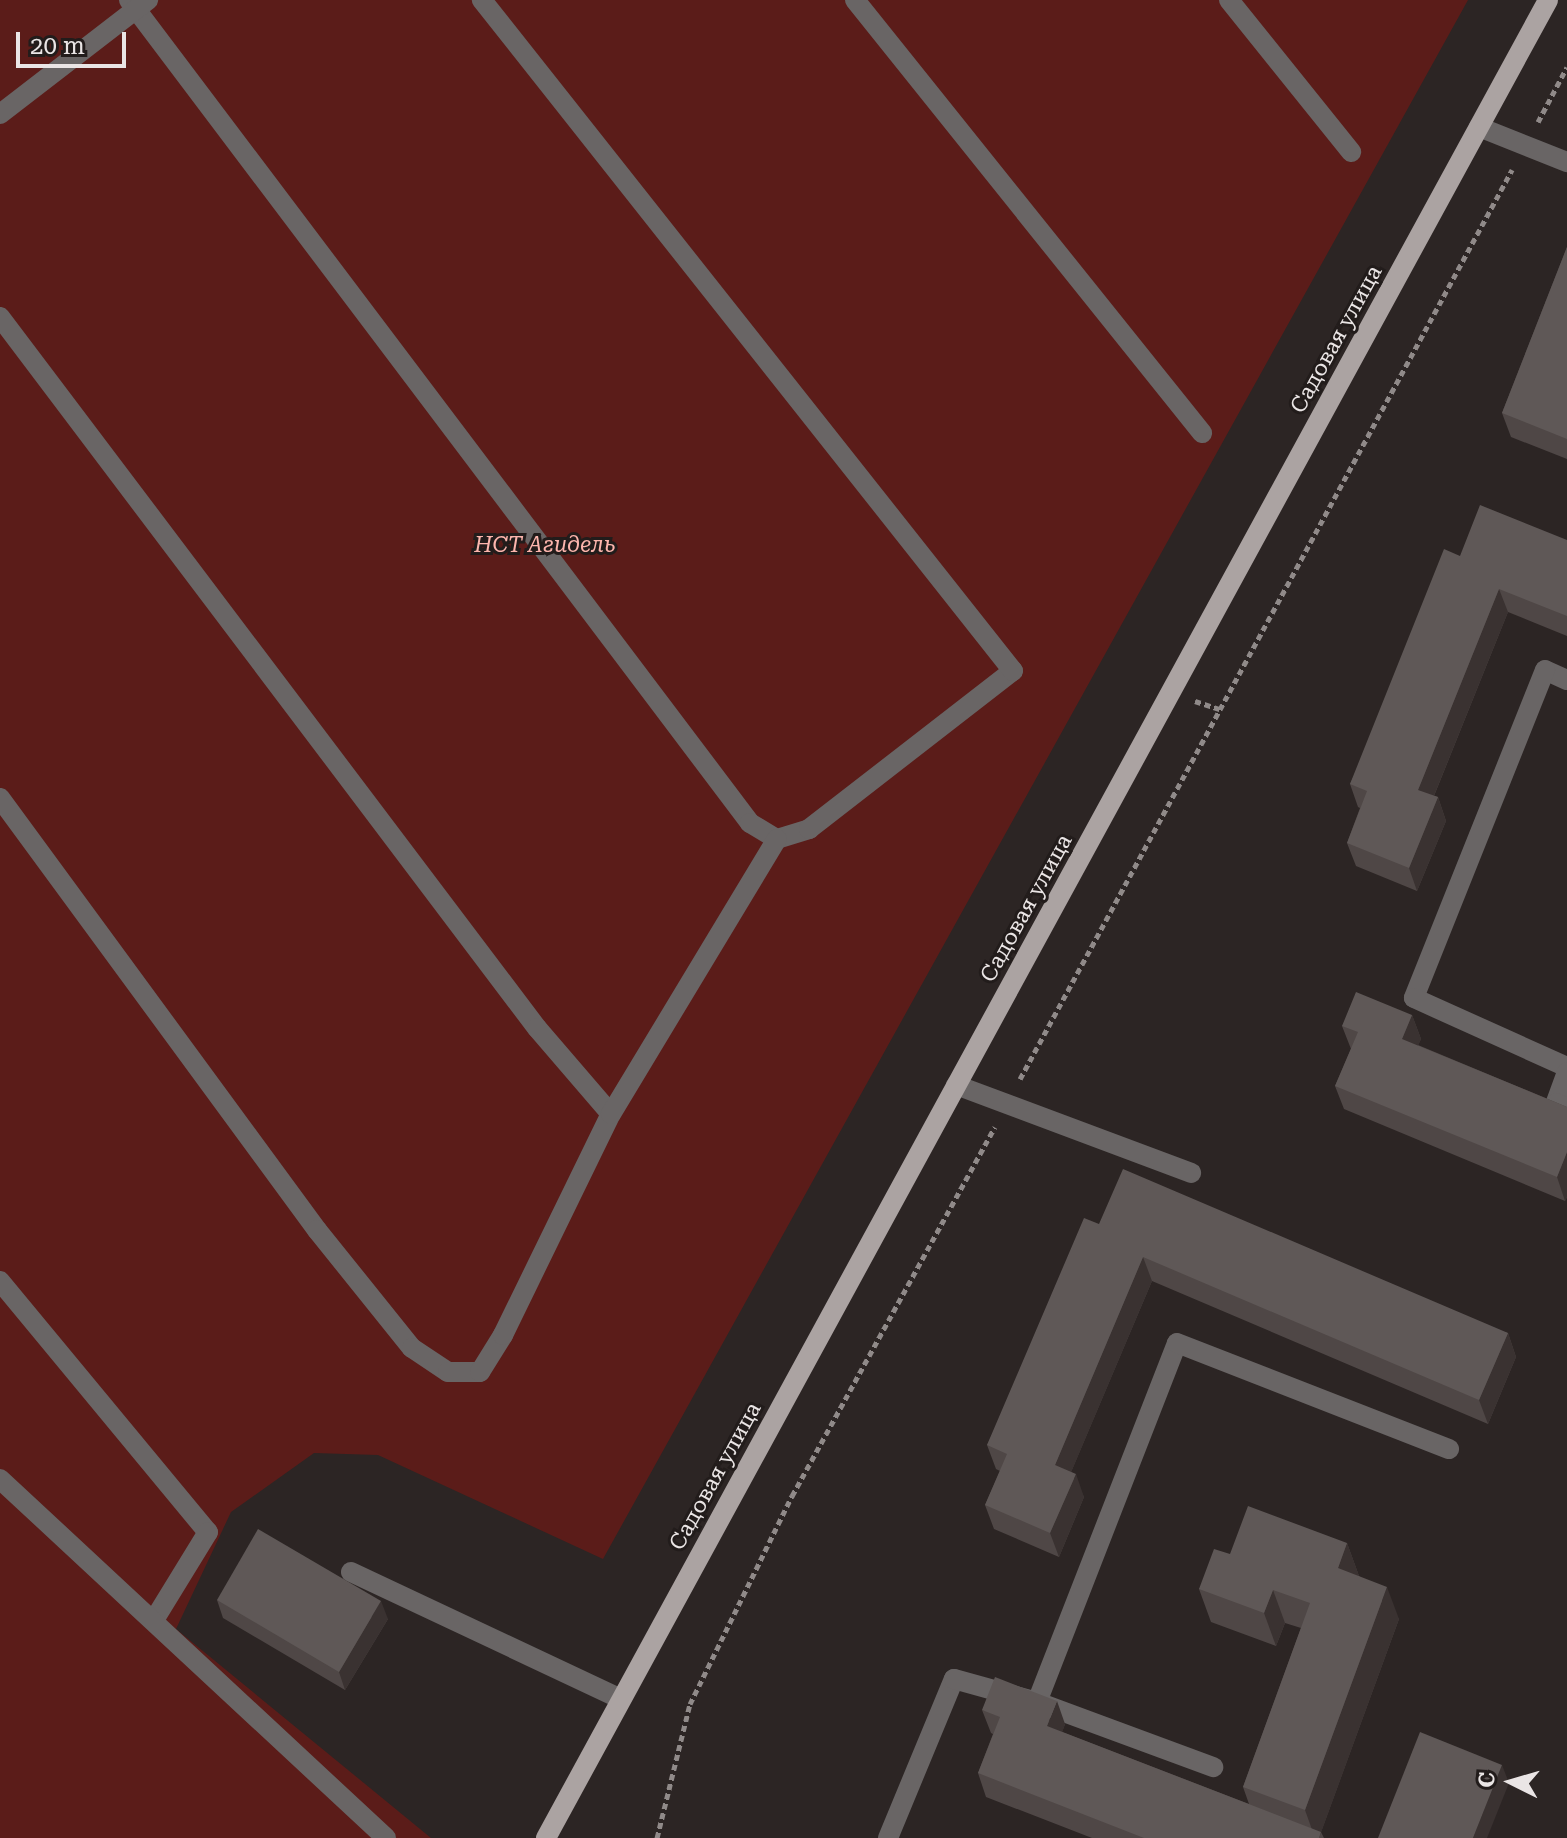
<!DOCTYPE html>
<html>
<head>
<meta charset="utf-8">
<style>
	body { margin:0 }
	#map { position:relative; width:1567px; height:1838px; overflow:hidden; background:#2c2524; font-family:"Roboto Serif",serif }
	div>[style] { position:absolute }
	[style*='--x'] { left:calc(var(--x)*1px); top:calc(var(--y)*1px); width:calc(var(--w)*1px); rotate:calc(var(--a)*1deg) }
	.green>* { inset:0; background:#5b1c19 }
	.path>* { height:5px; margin-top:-2.5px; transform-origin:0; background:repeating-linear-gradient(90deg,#908a89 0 6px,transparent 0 10px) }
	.minor>* { height:20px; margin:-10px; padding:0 10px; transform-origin:10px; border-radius:10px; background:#696565 }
	.major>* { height:20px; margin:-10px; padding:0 10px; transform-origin:10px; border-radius:10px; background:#aba3a2 }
	.wall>* { inset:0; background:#4f4746 }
	.shaded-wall>* { inset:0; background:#3a3231 }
	.building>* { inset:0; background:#5f5857 }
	span { translate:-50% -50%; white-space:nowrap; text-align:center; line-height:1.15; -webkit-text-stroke:6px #221c1b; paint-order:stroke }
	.street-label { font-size:22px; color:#eae5e5 }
	.park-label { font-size:22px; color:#fdb5ad; font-style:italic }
	.north { position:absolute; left:1471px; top:1742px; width:80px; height:80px; -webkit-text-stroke:6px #221c1b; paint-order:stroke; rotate:275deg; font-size:22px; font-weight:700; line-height:32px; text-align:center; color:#eae5e5 }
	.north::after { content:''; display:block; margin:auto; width:28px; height:36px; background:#eae5e5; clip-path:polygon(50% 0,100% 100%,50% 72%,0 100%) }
	.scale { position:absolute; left:16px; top:32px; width:110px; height:36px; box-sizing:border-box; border:4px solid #eae5e5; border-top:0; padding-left:10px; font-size:24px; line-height:28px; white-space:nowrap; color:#eae5e5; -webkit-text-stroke:6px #221c1b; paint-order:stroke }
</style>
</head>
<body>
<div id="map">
	<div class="green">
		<i style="clip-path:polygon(0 0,1468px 0,603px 1559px,378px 1455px,314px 1453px,231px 1512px,176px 1629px,431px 1838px,0 1838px)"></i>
	</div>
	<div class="path">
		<i style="--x:1538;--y:122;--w:62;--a:-62.2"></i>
		<i style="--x:1195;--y:701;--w:26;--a:18"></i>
		<i style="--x:1020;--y:1079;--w:1034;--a:-61.58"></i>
		<i style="--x:657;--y:1838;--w:138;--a:-76.2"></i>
		<i style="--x:690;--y:1704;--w:232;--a:-63.9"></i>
		<i style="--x:792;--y:1496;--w:421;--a:-61.2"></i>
	</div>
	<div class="minor">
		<i style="--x:129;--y:0;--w:1031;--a:52.96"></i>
		<i style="--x:750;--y:823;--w:31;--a:31"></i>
		<i style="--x:777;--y:839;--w:34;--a:-17"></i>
		<i style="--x:809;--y:829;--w:258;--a:-37.8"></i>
		<i style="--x:1013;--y:671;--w:856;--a:-128.36"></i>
		<i style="--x:855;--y:0;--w:555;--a:51.29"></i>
		<i style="--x:1229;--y:0;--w:195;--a:51.2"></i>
		<i style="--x:0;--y:114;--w:187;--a:-37.6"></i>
		<i style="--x:1479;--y:127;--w:95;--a:21.7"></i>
		<i style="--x:0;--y:317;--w:891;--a:52.94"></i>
		<i style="--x:537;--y:1028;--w:113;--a:49.3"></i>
		<i style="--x:1567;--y:680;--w:24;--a:-156"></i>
		<i style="--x:1545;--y:670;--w:353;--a:111.8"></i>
		<i style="--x:1414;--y:998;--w:168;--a:24.3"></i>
		<i style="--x:0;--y:798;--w:536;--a:53.73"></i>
		<i style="--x:317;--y:1230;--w:151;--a:51.2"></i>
		<i style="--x:412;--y:1348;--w:43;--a:33.7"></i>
		<i style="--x:448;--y:1372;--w:32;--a:0"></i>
		<i style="--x:480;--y:1372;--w:44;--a:-58.1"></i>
		<i style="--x:503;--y:1335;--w:246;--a:-64"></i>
		<i style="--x:611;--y:1114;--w:321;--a:-58.9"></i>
		<i style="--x:1567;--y:1072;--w:33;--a:110"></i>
		<i style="--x:1556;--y:1103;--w:12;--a:24"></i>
		<i style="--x:956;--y:1085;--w:251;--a:20.5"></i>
		<i style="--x:0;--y:1281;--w:326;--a:50.4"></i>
		<i style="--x:208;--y:1532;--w:103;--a:121.5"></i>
		<i style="--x:0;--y:1479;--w:527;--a:42.92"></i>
		<i style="--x:351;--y:1572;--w:298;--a:25.2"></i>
		<i style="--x:1037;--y:1702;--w:188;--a:20.3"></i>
		<i style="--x:888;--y:1838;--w:172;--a:-67.5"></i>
		<i style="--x:954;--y:1679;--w:86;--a:15.5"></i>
		<i style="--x:1037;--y:1702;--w:385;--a:-68.7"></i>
		<i style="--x:1177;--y:1343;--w:292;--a:21.3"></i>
	</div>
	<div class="major">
		<i style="--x:546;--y:1838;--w:2093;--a:-61.4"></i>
	</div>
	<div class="wall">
		<i style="clip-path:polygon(1567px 247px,1567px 459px,1511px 437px,1502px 413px)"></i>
		<i style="clip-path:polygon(1567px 540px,1567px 636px,1508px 612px,1434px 796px,1438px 797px,1446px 821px,1417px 891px,1356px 866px,1347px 843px,1360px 808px,1358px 807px,1350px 784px,1460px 556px)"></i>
		<i style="clip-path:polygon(1412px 1015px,1421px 1039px,1418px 1045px,1567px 1107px,1567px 1197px,1565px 1201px,1344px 1109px,1335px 1086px,1351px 1049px,1342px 1026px)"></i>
		<i style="clip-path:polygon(1099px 1224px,1508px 1333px,1516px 1357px,1488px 1424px,1152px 1281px,1071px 1472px,1084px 1497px,1059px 1557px,994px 1529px,985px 1505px,1000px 1471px,996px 1469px,987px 1445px)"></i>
		<i style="clip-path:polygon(1347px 1543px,1359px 1576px,1399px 1619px,1321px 1832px,1324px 1838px,1092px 1838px,986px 1797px,978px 1773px,993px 1734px,991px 1733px,982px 1710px,1065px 1724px,1062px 1732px,1249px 1804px,1243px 1787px,1301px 1628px,1285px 1623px,1276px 1646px,1211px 1622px,1199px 1589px,1230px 1554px)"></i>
		<i style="clip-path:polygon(217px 1600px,388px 1619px,345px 1690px,223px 1618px)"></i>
	</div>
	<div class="shaded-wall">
		<i style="clip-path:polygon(1499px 589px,1508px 612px,1427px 813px,1418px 790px)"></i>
		<i style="clip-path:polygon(1438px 797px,1446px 821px,1417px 891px,1409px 868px)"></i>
		<i style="clip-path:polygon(1412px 1015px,1421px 1039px,1411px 1062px,1402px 1039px)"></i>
		<i style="clip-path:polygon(1567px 1152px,1567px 1197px,1565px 1201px,1557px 1177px)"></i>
		<i style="clip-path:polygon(1143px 1257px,1152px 1281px,1064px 1489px,1055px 1465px)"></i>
		<i style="clip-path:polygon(1508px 1333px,1516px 1357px,1488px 1424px,1479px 1400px)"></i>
		<i style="clip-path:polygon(1076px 1474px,1084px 1497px,1059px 1557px,1050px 1533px)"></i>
		<i style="clip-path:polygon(1347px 1543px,1359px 1576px,1350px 1601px,1338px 1568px)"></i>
		<i style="clip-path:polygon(1387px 1587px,1399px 1619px,1319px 1838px,1315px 1838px,1305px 1810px)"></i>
		<i style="clip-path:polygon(1273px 1590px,1285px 1623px,1276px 1646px,1264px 1613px)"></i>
		<i style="clip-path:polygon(381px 1601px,388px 1619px,345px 1690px,339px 1672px)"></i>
		<i style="clip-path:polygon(1057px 1701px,1065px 1724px,1056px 1750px,1047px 1726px)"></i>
		<i style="clip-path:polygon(1502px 1765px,1509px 1783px,1487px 1838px,1473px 1838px)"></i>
	</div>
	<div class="building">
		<i style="clip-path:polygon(1567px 247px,1567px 439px,1502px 413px)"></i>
		<i style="clip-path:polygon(1480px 505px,1567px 540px,1567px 616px,1499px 589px,1418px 790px,1438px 797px,1409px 868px,1347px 843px,1367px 791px,1350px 784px,1444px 549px,1460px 556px)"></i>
		<i style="clip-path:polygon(1356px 992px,1412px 1015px,1402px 1039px,1567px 1107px,1567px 1152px,1557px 1177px,1335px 1086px,1358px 1032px,1342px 1026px)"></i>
		<i style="clip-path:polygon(1123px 1169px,1508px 1333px,1479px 1400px,1143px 1257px,1055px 1465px,1076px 1474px,1050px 1533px,985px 1505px,1007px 1454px,987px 1445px,1084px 1218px,1099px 1224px)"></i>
		<i style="clip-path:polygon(1248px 1506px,1347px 1543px,1338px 1568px,1387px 1587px,1305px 1810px,1243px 1787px,1310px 1603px,1273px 1590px,1264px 1613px,1199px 1589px,1214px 1549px,1230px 1554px)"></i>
		<i style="clip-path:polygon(258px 1529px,381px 1601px,339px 1672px,217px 1600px)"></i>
		<i style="clip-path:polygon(995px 1677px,1057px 1701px,1047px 1726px,1321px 1832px,1319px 1838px,1144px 1838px,978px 1773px,1000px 1717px,982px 1710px)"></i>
		<i style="clip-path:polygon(1420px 1732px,1502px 1765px,1473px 1838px,1378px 1838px)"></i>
	</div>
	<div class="street-label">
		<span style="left:1336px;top:339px;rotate:-61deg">Садовая улица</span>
		<span style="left:1026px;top:908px;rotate:-61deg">Садовая улица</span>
		<span style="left:715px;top:1476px;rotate:-61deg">Садовая улица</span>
	</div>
	<div class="park-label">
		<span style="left:545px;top:545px">НСТ Агидель</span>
	</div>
	<div class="north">С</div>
	<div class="scale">20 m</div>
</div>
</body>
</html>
